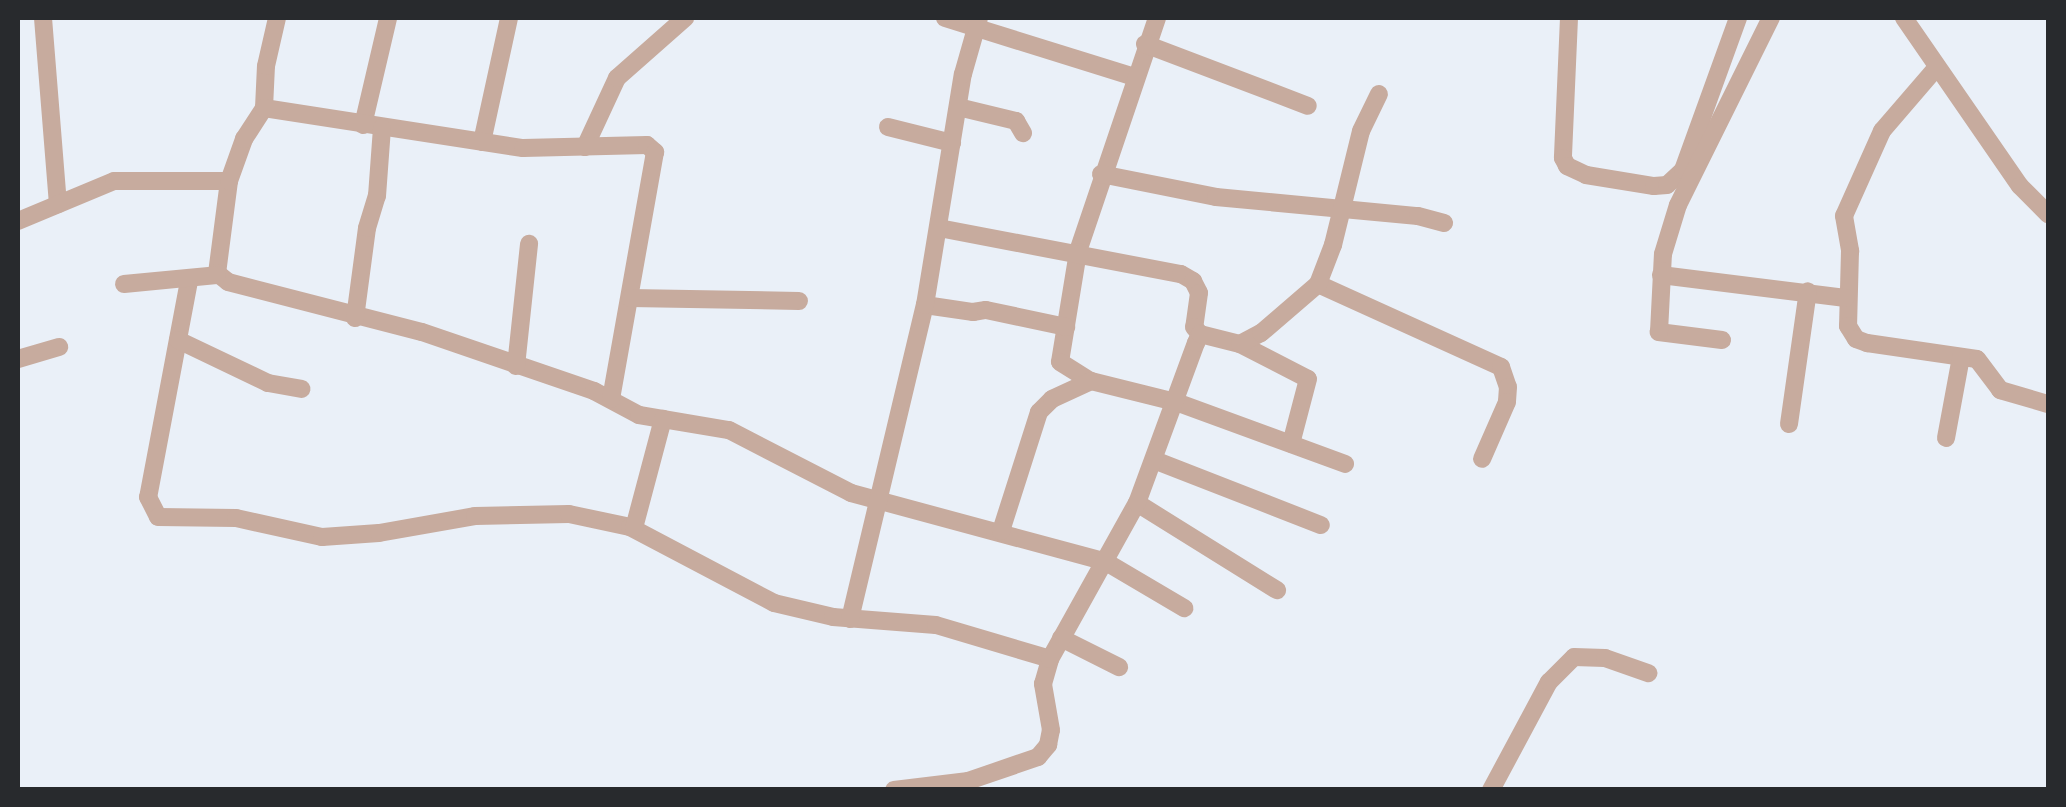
<!DOCTYPE html>
<html>
<head>
<meta charset="utf-8">
<style>
	body { margin:0 }
	#map { position:relative; width:2066px; height:807px; overflow:hidden; background:#eaf0f8; font-family:Spectral,serif }
	div>[style] { position:absolute }
	[style*='--x'] { left:calc(var(--x)*1px); top:calc(var(--y)*1px); width:calc(var(--w)*1px); rotate:calc(var(--a)*1deg) }
	.street>* { height:18px; margin:-9px; padding:0 9px; transform-origin:9px; border-radius:9px; background:#c7ab9e }
	span { translate:-50% -50%; white-space:nowrap; text-align:center; line-height:1.15; -webkit-text-stroke:10px #fcfdfe; paint-order:stroke }
	.frame { position:absolute; inset:0; border:20px solid #282a2d; pointer-events:none }
</style>
</head>
<body>
<div id="map">
	<div class="street">
		<i style="--x:43;--y:18;--w:187;--a:85.4"></i>
		<i style="--x:945;--y:18;--w:198;--a:17.3"></i>
		<i style="--x:1157;--y:18;--w:247;--a:108.7"></i>
		<i style="--x:1078;--y:252;--w:111;--a:99.3"></i>
		<i style="--x:1060;--y:362;--w:36;--a:32"></i>
		<i style="--x:1091;--y:381;--w:88;--a:13.9"></i>
		<i style="--x:1176;--y:402;--w:180;--a:20.1"></i>
		<i style="--x:1569;--y:18;--w:140;--a:92.5"></i>
		<i style="--x:1563;--y:158;--w:9;--a:63"></i>
		<i style="--x:1567;--y:166;--w:21;--a:25"></i>
		<i style="--x:1586;--y:175;--w:69;--a:9.2"></i>
		<i style="--x:1654;--y:186;--w:13;--a:-4"></i>
		<i style="--x:1667;--y:185;--w:22;--a:-43"></i>
		<i style="--x:1683;--y:170;--w:162;--a:-70.1"></i>
		<i style="--x:1904;--y:18;--w:204;--a:55.4"></i>
		<i style="--x:2020;--y:186;--w:40;--a:45"></i>
		<i style="--x:1145;--y:44;--w:174;--a:20.8"></i>
		<i style="--x:1937;--y:67;--w:84;--a:130.7"></i>
		<i style="--x:1882;--y:131;--w:93;--a:114.1"></i>
		<i style="--x:1844;--y:216;--w:36;--a:80"></i>
		<i style="--x:1850;--y:251;--w:75;--a:91.5"></i>
		<i style="--x:1848;--y:326;--w:15;--a:58"></i>
		<i style="--x:1856;--y:339;--w:12;--a:20"></i>
		<i style="--x:1867;--y:343;--w:111;--a:8.3"></i>
		<i style="--x:1977;--y:359;--w:39;--a:53"></i>
		<i style="--x:2000;--y:390;--w:50;--a:16.3"></i>
		<i style="--x:958;--y:107;--w:60;--a:13.6"></i>
		<i style="--x:1016;--y:121;--w:14;--a:60"></i>
		<i style="--x:264;--y:108;--w:42;--a:-87.3"></i>
		<i style="--x:266;--y:66;--w:49;--a:-77.1"></i>
		<i style="--x:363;--y:125;--w:110;--a:-76.8"></i>
		<i style="--x:888;--y:127;--w:66;--a:14"></i>
		<i style="--x:482;--y:142;--w:127;--a:-77.7"></i>
		<i style="--x:585;--y:147;--w:76;--a:-65.1"></i>
		<i style="--x:617;--y:78;--w:91;--a:-41.4"></i>
		<i style="--x:1101;--y:174;--w:117;--a:11.3"></i>
		<i style="--x:1216;--y:197;--w:203;--a:5.4"></i>
		<i style="--x:1418;--y:216;--w:27;--a:15"></i>
		<i style="--x:229;--y:181;--w:93;--a:97.4"></i>
		<i style="--x:217;--y:273;--w:14;--a:39"></i>
		<i style="--x:228;--y:282;--w:200;--a:14.5"></i>
		<i style="--x:422;--y:332;--w:182;--a:18.9"></i>
		<i style="--x:594;--y:391;--w:51;--a:28.1"></i>
		<i style="--x:639;--y:415;--w:91;--a:9.5"></i>
		<i style="--x:729;--y:430;--w:137;--a:27.3"></i>
		<i style="--x:851;--y:493;--w:264;--a:15.1"></i>
		<i style="--x:1106;--y:562;--w:91;--a:30.5"></i>
		<i style="--x:18;--y:221;--w:104;--a:-22.6"></i>
		<i style="--x:114;--y:181;--w:115;--a:0"></i>
		<i style="--x:229;--y:181;--w:45;--a:-70.3"></i>
		<i style="--x:244;--y:139;--w:37;--a:-57"></i>
		<i style="--x:264;--y:108;--w:262;--a:8.8"></i>
		<i style="--x:523;--y:148;--w:124;--a:-1.4"></i>
		<i style="--x:647;--y:145;--w:11;--a:41"></i>
		<i style="--x:655;--y:152;--w:251;--a:100.1"></i>
		<i style="--x:939;--y:228;--w:246;--a:10.8"></i>
		<i style="--x:1181;--y:274;--w:14;--a:30"></i>
		<i style="--x:1193;--y:281;--w:13;--a:63"></i>
		<i style="--x:1199;--y:293;--w:34;--a:98"></i>
		<i style="--x:1194;--y:327;--w:9;--a:49"></i>
		<i style="--x:1661;--y:275;--w:186;--a:7.1"></i>
		<i style="--x:189;--y:281;--w:220;--a:100.7"></i>
		<i style="--x:148;--y:497;--w:22;--a:63"></i>
		<i style="--x:158;--y:517;--w:78;--a:0.7"></i>
		<i style="--x:236;--y:518;--w:88;--a:12.5"></i>
		<i style="--x:322;--y:537;--w:57;--a:-4"></i>
		<i style="--x:379;--y:533;--w:97;--a:-10"></i>
		<i style="--x:475;--y:516;--w:94;--a:-1.2"></i>
		<i style="--x:569;--y:514;--w:62;--a:12"></i>
		<i style="--x:630;--y:527;--w:163;--a:27.8"></i>
		<i style="--x:774;--y:603;--w:61;--a:13.3"></i>
		<i style="--x:833;--y:617;--w:103;--a:4.4"></i>
		<i style="--x:936;--y:625;--w:119;--a:16.6"></i>
		<i style="--x:124;--y:284;--w:93;--a:-5.5"></i>
		<i style="--x:1318;--y:284;--w:201;--a:24.4"></i>
		<i style="--x:1501;--y:367;--w:21;--a:71"></i>
		<i style="--x:1508;--y:387;--w:15;--a:94"></i>
		<i style="--x:1507;--y:402;--w:62;--a:113.7"></i>
		<i style="--x:630;--y:298;--w:169;--a:1"></i>
		<i style="--x:925;--y:305;--w:49;--a:8.3"></i>
		<i style="--x:973;--y:312;--w:13;--a:-9"></i>
		<i style="--x:986;--y:310;--w:82;--a:12"></i>
		<i style="--x:355;--y:318;--w:91;--a:-82.4"></i>
		<i style="--x:367;--y:228;--w:34;--a:-73"></i>
		<i style="--x:377;--y:196;--w:68;--a:-85.8"></i>
		<i style="--x:178;--y:340;--w:100;--a:25.5"></i>
		<i style="--x:268;--y:383;--w:34;--a:10"></i>
		<i style="--x:1722;--y:340;--w:64;--a:-172.8"></i>
		<i style="--x:1659;--y:332;--w:78;--a:-87.1"></i>
		<i style="--x:1663;--y:254;--w:51;--a:-73"></i>
		<i style="--x:1678;--y:205;--w:209;--a:-63.6"></i>
		<i style="--x:1240;--y:344;--w:76;--a:27.2"></i>
		<i style="--x:1308;--y:379;--w:67;--a:104.7"></i>
		<i style="--x:18;--y:359;--w:43;--a:-16.3"></i>
		<i style="--x:516;--y:366;--w:123;--a:-83.9"></i>
		<i style="--x:1789;--y:424;--w:134;--a:-81.9"></i>
		<i style="--x:1946;--y:438;--w:82;--a:-79.5"></i>
		<i style="--x:1154;--y:460;--w:179;--a:21.3"></i>
		<i style="--x:1137;--y:503;--w:165;--a:31.9"></i>
		<i style="--x:634;--y:528;--w:113;--a:-75.1"></i>
		<i style="--x:1001;--y:531;--w:125;--a:-72.3"></i>
		<i style="--x:1039;--y:412;--w:18;--a:-45"></i>
		<i style="--x:1052;--y:399;--w:43;--a:-24.8"></i>
		<i style="--x:850;--y:619;--w:323;--a:-76.6"></i>
		<i style="--x:925;--y:305;--w:234;--a:-80.7"></i>
		<i style="--x:963;--y:74;--w:58;--a:-74.1"></i>
		<i style="--x:1061;--y:638;--w:65;--a:26.6"></i>
		<i style="--x:894;--y:790;--w:75;--a:-6.9"></i>
		<i style="--x:968;--y:781;--w:74;--a:-18.9"></i>
		<i style="--x:1038;--y:757;--w:16;--a:-50"></i>
		<i style="--x:1048;--y:745;--w:15;--a:-79"></i>
		<i style="--x:1051;--y:730;--w:47;--a:-99.9"></i>
		<i style="--x:1043;--y:684;--w:26;--a:-74"></i>
		<i style="--x:1050;--y:659;--w:179;--a:-60.9"></i>
		<i style="--x:1137;--y:503;--w:171;--a:-69.8"></i>
		<i style="--x:1196;--y:343;--w:10;--a:-66"></i>
		<i style="--x:1200;--y:334;--w:41;--a:14"></i>
		<i style="--x:1240;--y:344;--w:24;--a:-28"></i>
		<i style="--x:1261;--y:333;--w:75;--a:-40.7"></i>
		<i style="--x:1318;--y:284;--w:42;--a:-69"></i>
		<i style="--x:1333;--y:245;--w:117;--a:-76.2"></i>
		<i style="--x:1361;--y:131;--w:41;--a:-64.1"></i>
		<i style="--x:1491;--y:790;--w:123;--a:-61.8"></i>
		<i style="--x:1549;--y:682;--w:35;--a:-45"></i>
		<i style="--x:1574;--y:657;--w:31;--a:2"></i>
		<i style="--x:1605;--y:658;--w:46;--a:19.2"></i>
	</div>
	<div class="frame"></div>
</div>
</body>
</html>
